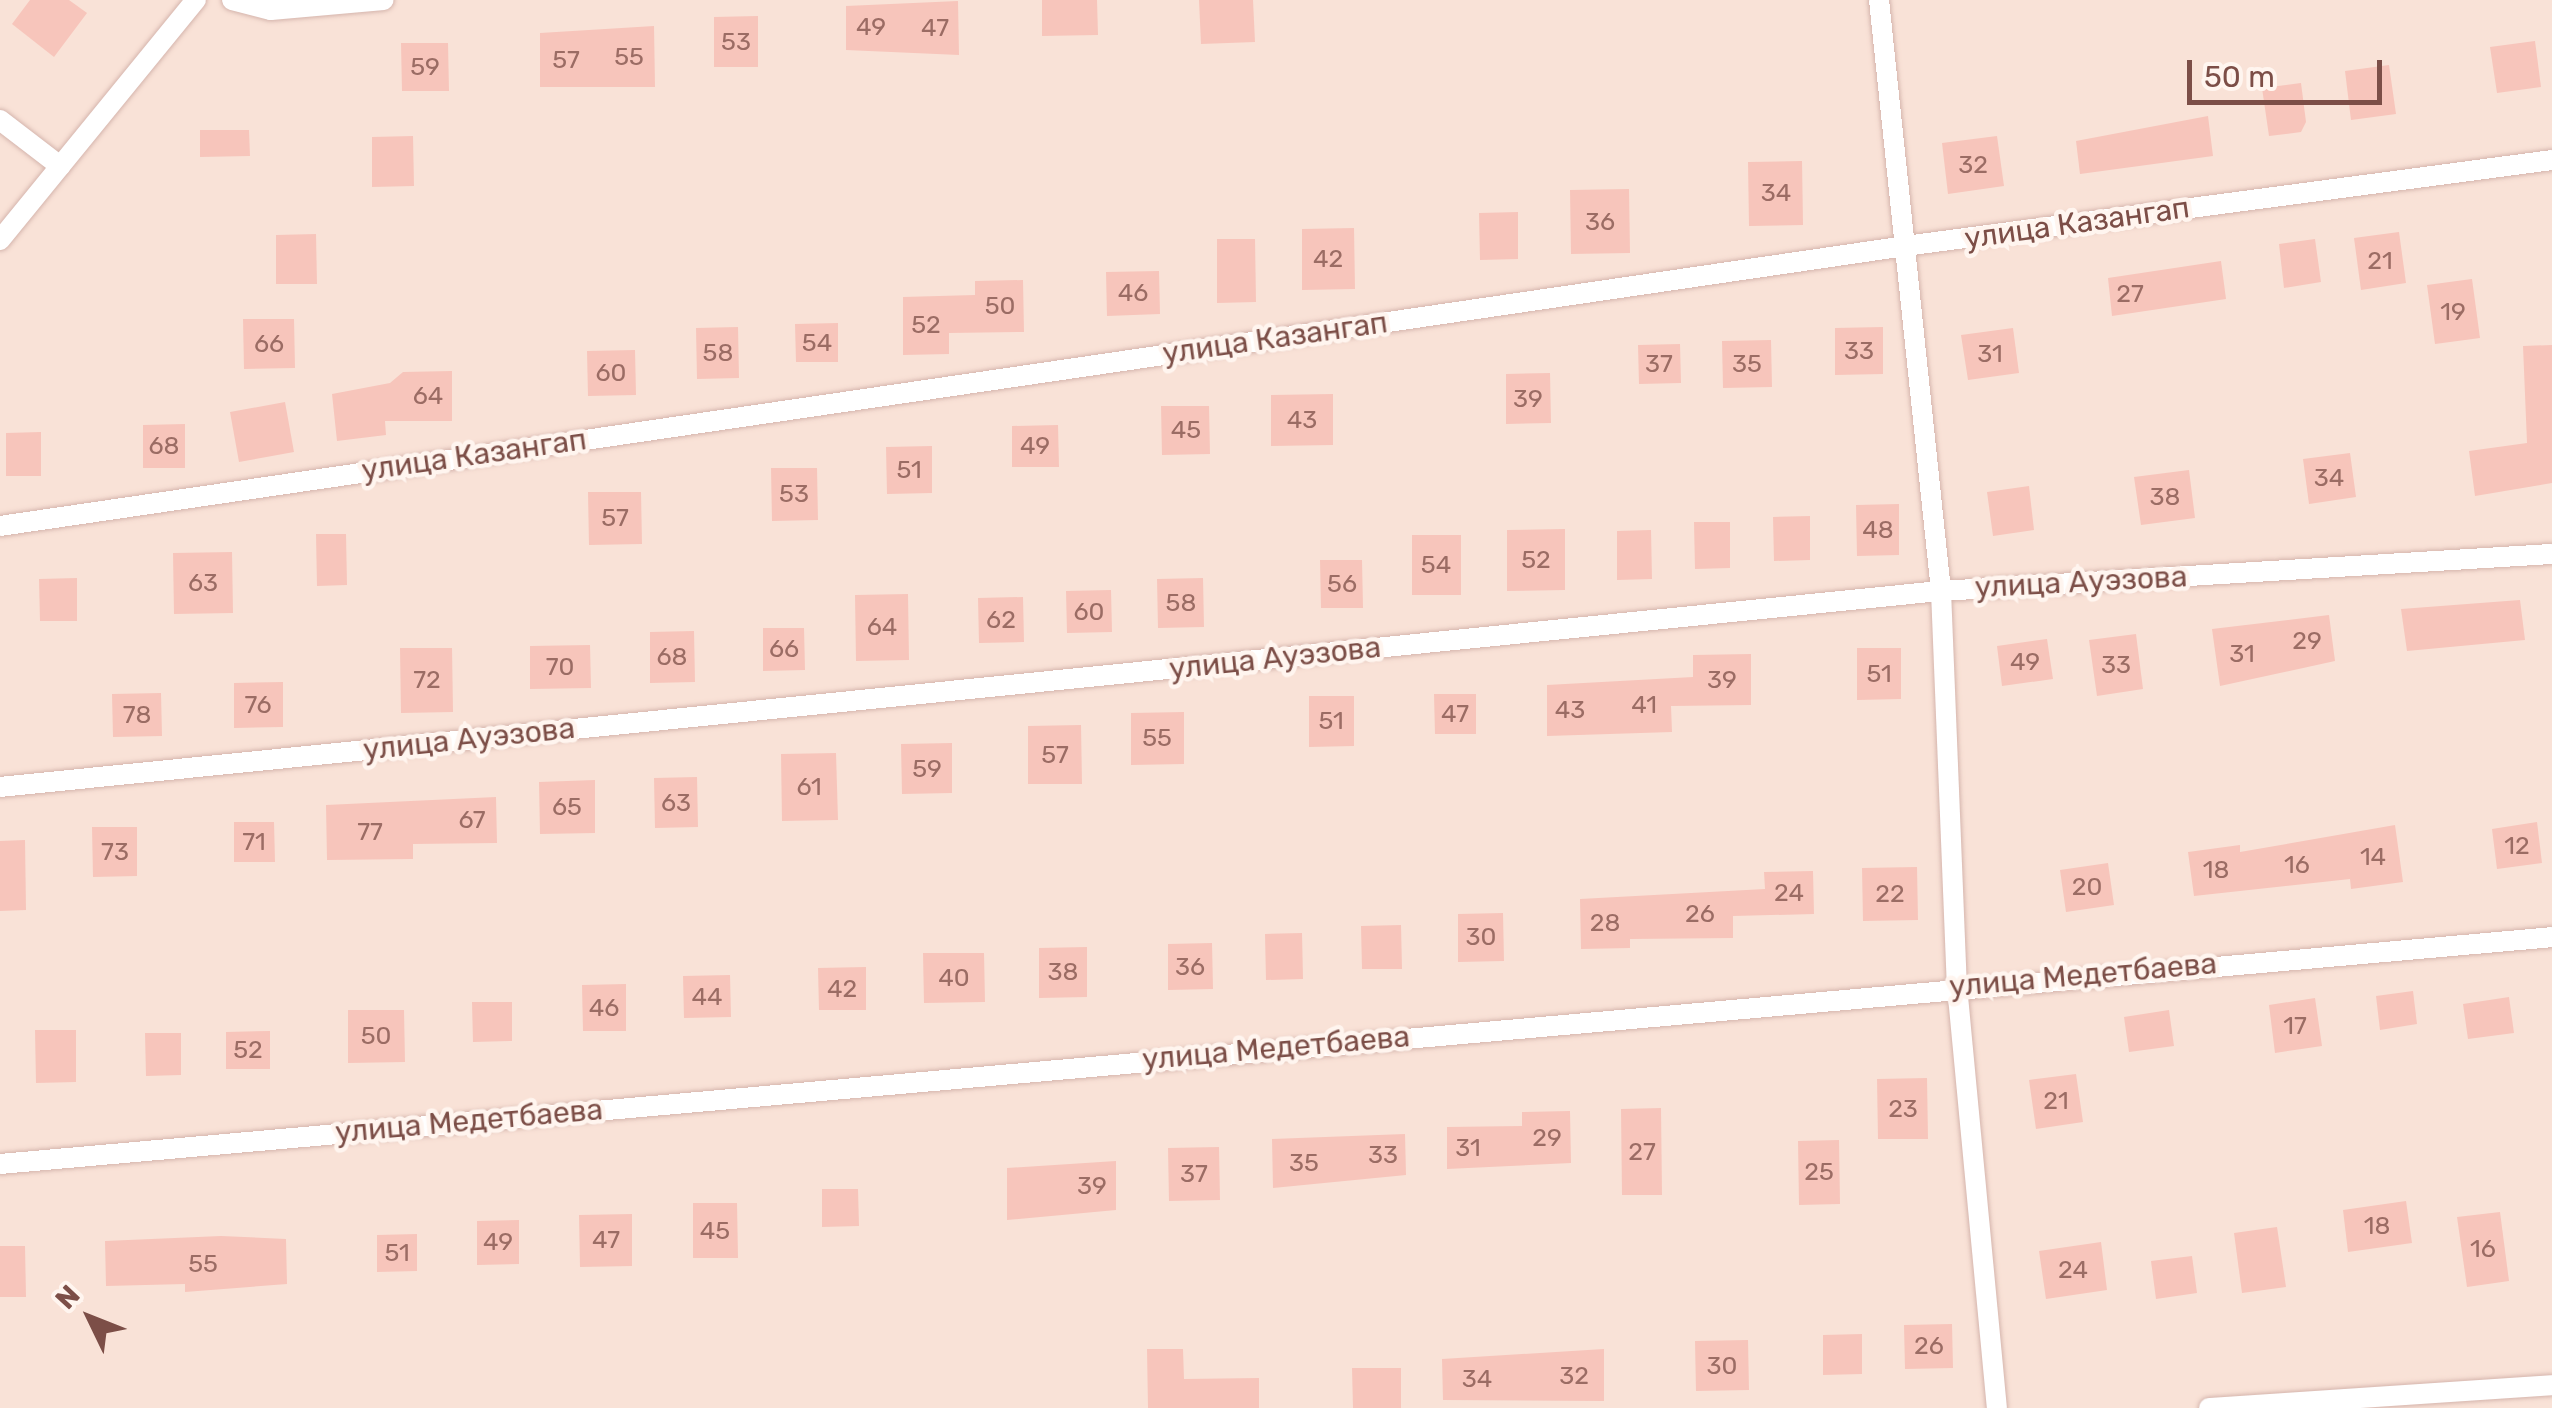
<!DOCTYPE html>
<html>
<head>
<meta charset="utf-8">
<style>
	body { margin:0 }
	#map { position:relative; width:2552px; height:1408px; overflow:hidden; background:#feefe6; font-family:Rubik,sans-serif }
	div>[style] { position:absolute }
	[style*='--x'] { left:calc(var(--x)*1px); top:calc(var(--y)*1px); width:calc(var(--w)*1px); rotate:calc(var(--a)*1deg) }
	.residential>* { inset:0; background:#f9e2d7 }
	.building>* { inset:0; background:#f7c5bb }
	.roads { filter:drop-shadow(0 0 2px #d5b5ad) drop-shadow(0 0 2px #d5b5ad) }
	.street>* { height:20px; margin:-10px; padding:0 10px; transform-origin:10px; border-radius:10px; background:#fff }
	span { translate:-50% -50%; white-space:nowrap; text-align:center; line-height:1.15; -webkit-text-stroke:9px #fff5ef; paint-order:stroke }
	.number-label { font-size:25px; color:#9b6c64 }
	.number-label span { -webkit-text-stroke-width:0 }
	.street-label { font-size:30px; color:#7c4e47 }
	.north { position:absolute; left:40px; top:1268px; width:100px; height:100px; -webkit-text-stroke:8px #fff5ef; paint-order:stroke; rotate:313deg; font-size:28px; font-weight:700; line-height:40px; text-align:center; color:#7c4e47 }
	.north::after { content:''; display:block; margin:auto; width:35px; height:45px; background:#7c4e47; clip-path:polygon(50% 0,100% 100%,50% 72%,0 100%) }
	.scale { position:absolute; left:2187px; top:60px; width:195px; height:45px; box-sizing:border-box; border:5px solid #7c4e47; border-top:0; padding-left:12px; font-size:30px; line-height:35px; white-space:nowrap; color:#7c4e47; -webkit-text-stroke:8px #fff5ef; paint-order:stroke }
</style>
</head>
<body>
<div id="map">
	<div class="residential">
		<i style="clip-path:polygon(0 0,2552px 0,2552px 1408px,0 1408px)"></i>
	</div>
	<div class="building">
		<i style="clip-path:polygon(30px 0,69px 0,87px 13px,54px 57px,12px 24px)"></i>
		<i style="clip-path:polygon(1042px 0,1097px 0,1098px 35px,1042px 36px)"></i>
		<i style="clip-path:polygon(1199px 0,1253px 0,1255px 42px,1201px 44px)"></i>
		<i style="clip-path:polygon(958px 1px,959px 55px,846px 50px,846px 6px)"></i>
		<i style="clip-path:polygon(758px 16px,758px 67px,714px 67px,714px 17px)"></i>
		<i style="clip-path:polygon(654px 26px,655px 87px,540px 87px,540px 33px)"></i>
		<i style="clip-path:polygon(2535px 41px,2541px 87px,2497px 93px,2490px 47px)"></i>
		<i style="clip-path:polygon(401px 43px,448px 43px,449px 91px,402px 91px)"></i>
		<i style="clip-path:polygon(2389px 65px,2396px 114px,2351px 120px,2345px 71px)"></i>
		<i style="clip-path:polygon(2301px 83px,2306px 122px,2301px 132px,2269px 136px,2262px 88px)"></i>
		<i style="clip-path:polygon(2208px 116px,2213px 156px,2080px 174px,2076px 141px)"></i>
		<i style="clip-path:polygon(200px 130px,249px 130px,250px 156px,200px 157px)"></i>
		<i style="clip-path:polygon(413px 136px,414px 186px,372px 187px,372px 137px)"></i>
		<i style="clip-path:polygon(1997px 136px,2004px 186px,1948px 194px,1942px 143px)"></i>
		<i style="clip-path:polygon(1802px 161px,1803px 225px,1749px 226px,1748px 162px)"></i>
		<i style="clip-path:polygon(1629px 189px,1630px 253px,1571px 254px,1570px 190px)"></i>
		<i style="clip-path:polygon(1518px 212px,1518px 259px,1480px 260px,1479px 213px)"></i>
		<i style="clip-path:polygon(1354px 228px,1355px 289px,1302px 290px,1302px 229px)"></i>
		<i style="clip-path:polygon(2399px 232px,2406px 283px,2361px 290px,2354px 238px)"></i>
		<i style="clip-path:polygon(316px 234px,317px 284px,276px 284px,276px 235px)"></i>
		<i style="clip-path:polygon(1217px 239px,1255px 239px,1256px 302px,1217px 303px)"></i>
		<i style="clip-path:polygon(2315px 239px,2321px 282px,2284px 288px,2279px 244px)"></i>
		<i style="clip-path:polygon(2221px 261px,2226px 299px,2112px 316px,2108px 278px)"></i>
		<i style="clip-path:polygon(1159px 271px,1160px 314px,1107px 316px,1106px 272px)"></i>
		<i style="clip-path:polygon(2472px 279px,2480px 338px,2435px 344px,2427px 285px)"></i>
		<i style="clip-path:polygon(1023px 280px,1024px 332px,949px 333px,949px 354px,903px 355px,903px 297px,975px 295px,975px 281px)"></i>
		<i style="clip-path:polygon(243px 319px,294px 319px,295px 368px,244px 369px)"></i>
		<i style="clip-path:polygon(838px 323px,838px 362px,796px 362px,795px 324px)"></i>
		<i style="clip-path:polygon(738px 327px,739px 378px,697px 379px,696px 328px)"></i>
		<i style="clip-path:polygon(1883px 327px,1883px 374px,1835px 375px,1835px 328px)"></i>
		<i style="clip-path:polygon(2013px 328px,2019px 373px,1968px 380px,1961px 335px)"></i>
		<i style="clip-path:polygon(1771px 340px,1772px 387px,1723px 388px,1722px 341px)"></i>
		<i style="clip-path:polygon(1680px 344px,1681px 383px,1639px 384px,1638px 345px)"></i>
		<i style="clip-path:polygon(2552px 345px,2552px 483px,2475px 496px,2469px 451px,2527px 443px,2523px 346px)"></i>
		<i style="clip-path:polygon(635px 350px,636px 395px,588px 396px,587px 351px)"></i>
		<i style="clip-path:polygon(452px 371px,452px 421px,385px 421px,386px 435px,337px 441px,332px 394px,390px 383px,403px 372px)"></i>
		<i style="clip-path:polygon(1550px 373px,1551px 423px,1506px 424px,1506px 374px)"></i>
		<i style="clip-path:polygon(1333px 394px,1333px 445px,1271px 446px,1271px 395px)"></i>
		<i style="clip-path:polygon(285px 402px,294px 452px,239px 462px,230px 412px)"></i>
		<i style="clip-path:polygon(1161px 406px,1209px 406px,1210px 454px,1162px 455px)"></i>
		<i style="clip-path:polygon(185px 424px,185px 468px,143px 468px,143px 425px)"></i>
		<i style="clip-path:polygon(1058px 425px,1059px 467px,1012px 467px,1012px 426px)"></i>
		<i style="clip-path:polygon(41px 432px,41px 476px,6px 476px,6px 433px)"></i>
		<i style="clip-path:polygon(932px 446px,932px 493px,887px 494px,886px 447px)"></i>
		<i style="clip-path:polygon(2350px 453px,2356px 497px,2309px 504px,2303px 459px)"></i>
		<i style="clip-path:polygon(771px 468px,817px 468px,818px 520px,772px 521px)"></i>
		<i style="clip-path:polygon(2189px 470px,2195px 518px,2141px 525px,2134px 477px)"></i>
		<i style="clip-path:polygon(2029px 486px,2034px 530px,1993px 536px,1987px 492px)"></i>
		<i style="clip-path:polygon(588px 492px,641px 492px,642px 544px,589px 545px)"></i>
		<i style="clip-path:polygon(1899px 504px,1899px 555px,1857px 556px,1856px 505px)"></i>
		<i style="clip-path:polygon(1810px 516px,1810px 560px,1774px 561px,1773px 517px)"></i>
		<i style="clip-path:polygon(1694px 522px,1730px 522px,1730px 568px,1695px 569px)"></i>
		<i style="clip-path:polygon(1565px 529px,1565px 590px,1507px 591px,1507px 530px)"></i>
		<i style="clip-path:polygon(1651px 530px,1652px 579px,1617px 580px,1617px 531px)"></i>
		<i style="clip-path:polygon(316px 534px,346px 534px,347px 585px,317px 586px)"></i>
		<i style="clip-path:polygon(1412px 535px,1461px 535px,1461px 595px,1412px 595px)"></i>
		<i style="clip-path:polygon(232px 552px,233px 613px,174px 614px,173px 553px)"></i>
		<i style="clip-path:polygon(1320px 560px,1362px 560px,1363px 608px,1321px 608px)"></i>
		<i style="clip-path:polygon(77px 578px,77px 621px,40px 621px,39px 579px)"></i>
		<i style="clip-path:polygon(1203px 578px,1204px 627px,1158px 628px,1157px 579px)"></i>
		<i style="clip-path:polygon(1111px 590px,1112px 632px,1067px 633px,1066px 591px)"></i>
		<i style="clip-path:polygon(908px 594px,909px 660px,856px 661px,855px 595px)"></i>
		<i style="clip-path:polygon(1023px 597px,1024px 642px,979px 643px,978px 598px)"></i>
		<i style="clip-path:polygon(2520px 600px,2525px 640px,2407px 651px,2401px 609px)"></i>
		<i style="clip-path:polygon(2329px 615px,2335px 661px,2220px 686px,2212px 629px)"></i>
		<i style="clip-path:polygon(763px 628px,804px 628px,805px 670px,763px 671px)"></i>
		<i style="clip-path:polygon(694px 631px,695px 682px,650px 683px,650px 632px)"></i>
		<i style="clip-path:polygon(2136px 634px,2143px 689px,2097px 696px,2089px 640px)"></i>
		<i style="clip-path:polygon(2047px 639px,2053px 679px,2002px 686px,1997px 646px)"></i>
		<i style="clip-path:polygon(590px 645px,591px 688px,530px 689px,530px 646px)"></i>
		<i style="clip-path:polygon(400px 648px,452px 648px,453px 712px,401px 713px)"></i>
		<i style="clip-path:polygon(1857px 648px,1901px 648px,1901px 699px,1857px 700px)"></i>
		<i style="clip-path:polygon(1751px 654px,1751px 705px,1671px 706px,1672px 732px,1547px 736px,1547px 685px,1693px 677px,1693px 655px)"></i>
		<i style="clip-path:polygon(283px 682px,283px 727px,234px 728px,234px 683px)"></i>
		<i style="clip-path:polygon(161px 693px,162px 736px,113px 737px,112px 694px)"></i>
		<i style="clip-path:polygon(1434px 694px,1476px 694px,1476px 734px,1435px 734px)"></i>
		<i style="clip-path:polygon(1309px 696px,1354px 696px,1354px 746px,1309px 747px)"></i>
		<i style="clip-path:polygon(1184px 712px,1184px 764px,1131px 765px,1131px 713px)"></i>
		<i style="clip-path:polygon(1081px 725px,1082px 784px,1028px 784px,1028px 726px)"></i>
		<i style="clip-path:polygon(952px 743px,952px 793px,902px 794px,901px 744px)"></i>
		<i style="clip-path:polygon(836px 753px,838px 820px,782px 821px,781px 754px)"></i>
		<i style="clip-path:polygon(697px 777px,698px 827px,655px 828px,654px 778px)"></i>
		<i style="clip-path:polygon(595px 780px,595px 833px,540px 834px,539px 782px)"></i>
		<i style="clip-path:polygon(496px 797px,497px 843px,413px 844px,413px 859px,327px 860px,326px 805px)"></i>
		<i style="clip-path:polygon(234px 822px,274px 822px,275px 862px,234px 862px)"></i>
		<i style="clip-path:polygon(2537px 822px,2542px 863px,2497px 869px,2492px 829px)"></i>
		<i style="clip-path:polygon(2395px 825px,2403px 882px,2351px 889px,2350px 879px,2194px 896px,2188px 852px,2240px 845px,2240px 852px)"></i>
		<i style="clip-path:polygon(92px 827px,137px 827px,137px 876px,93px 877px)"></i>
		<i style="clip-path:polygon(25px 840px,26px 910px,0 911px,0 841px)"></i>
		<i style="clip-path:polygon(2108px 863px,2114px 905px,2066px 912px,2060px 870px)"></i>
		<i style="clip-path:polygon(1917px 867px,1918px 920px,1863px 921px,1862px 868px)"></i>
		<i style="clip-path:polygon(1813px 871px,1814px 914px,1733px 916px,1733px 938px,1630px 939px,1630px 948px,1581px 949px,1580px 899px,1765px 889px,1764px 872px)"></i>
		<i style="clip-path:polygon(1503px 913px,1504px 961px,1458px 962px,1458px 914px)"></i>
		<i style="clip-path:polygon(1401px 925px,1402px 969px,1362px 969px,1361px 926px)"></i>
		<i style="clip-path:polygon(1302px 933px,1303px 979px,1266px 980px,1265px 934px)"></i>
		<i style="clip-path:polygon(1212px 943px,1213px 989px,1168px 990px,1168px 944px)"></i>
		<i style="clip-path:polygon(1087px 947px,1087px 997px,1039px 998px,1039px 948px)"></i>
		<i style="clip-path:polygon(923px 953px,984px 953px,985px 1002px,924px 1003px)"></i>
		<i style="clip-path:polygon(866px 967px,866px 1010px,819px 1010px,818px 968px)"></i>
		<i style="clip-path:polygon(730px 975px,731px 1017px,684px 1018px,683px 976px)"></i>
		<i style="clip-path:polygon(626px 984px,626px 1031px,583px 1031px,582px 985px)"></i>
		<i style="clip-path:polygon(2413px 991px,2417px 1024px,2380px 1030px,2376px 996px)"></i>
		<i style="clip-path:polygon(2509px 997px,2514px 1033px,2468px 1039px,2463px 1004px)"></i>
		<i style="clip-path:polygon(2315px 998px,2322px 1046px,2275px 1053px,2269px 1005px)"></i>
		<i style="clip-path:polygon(472px 1002px,512px 1002px,512px 1041px,473px 1042px)"></i>
		<i style="clip-path:polygon(348px 1010px,404px 1010px,405px 1062px,348px 1063px)"></i>
		<i style="clip-path:polygon(2169px 1010px,2174px 1046px,2129px 1052px,2124px 1017px)"></i>
		<i style="clip-path:polygon(35px 1030px,76px 1030px,76px 1082px,36px 1083px)"></i>
		<i style="clip-path:polygon(270px 1031px,270px 1069px,226px 1069px,226px 1032px)"></i>
		<i style="clip-path:polygon(145px 1033px,181px 1033px,181px 1075px,146px 1076px)"></i>
		<i style="clip-path:polygon(2076px 1074px,2083px 1122px,2036px 1129px,2029px 1080px)"></i>
		<i style="clip-path:polygon(1927px 1078px,1928px 1139px,1878px 1139px,1877px 1079px)"></i>
		<i style="clip-path:polygon(1661px 1108px,1662px 1195px,1622px 1195px,1621px 1109px)"></i>
		<i style="clip-path:polygon(1570px 1111px,1571px 1163px,1447px 1169px,1447px 1127px,1522px 1126px,1522px 1112px)"></i>
		<i style="clip-path:polygon(1405px 1134px,1406px 1175px,1273px 1188px,1272px 1139px)"></i>
		<i style="clip-path:polygon(1839px 1140px,1840px 1204px,1799px 1205px,1798px 1141px)"></i>
		<i style="clip-path:polygon(1219px 1147px,1220px 1200px,1169px 1201px,1168px 1148px)"></i>
		<i style="clip-path:polygon(1116px 1161px,1116px 1210px,1007px 1220px,1007px 1168px)"></i>
		<i style="clip-path:polygon(822px 1189px,858px 1189px,859px 1226px,822px 1227px)"></i>
		<i style="clip-path:polygon(2406px 1201px,2412px 1243px,2348px 1252px,2343px 1210px)"></i>
		<i style="clip-path:polygon(693px 1203px,737px 1203px,738px 1258px,693px 1258px)"></i>
		<i style="clip-path:polygon(2500px 1212px,2509px 1281px,2467px 1287px,2457px 1217px)"></i>
		<i style="clip-path:polygon(632px 1214px,632px 1266px,580px 1267px,579px 1215px)"></i>
		<i style="clip-path:polygon(519px 1220px,519px 1264px,477px 1265px,477px 1221px)"></i>
		<i style="clip-path:polygon(2277px 1227px,2286px 1287px,2242px 1293px,2234px 1233px)"></i>
		<i style="clip-path:polygon(417px 1234px,417px 1271px,377px 1272px,377px 1235px)"></i>
		<i style="clip-path:polygon(221px 1236px,286px 1239px,287px 1284px,185px 1292px,185px 1284px,106px 1286px,105px 1241px)"></i>
		<i style="clip-path:polygon(2101px 1242px,2107px 1290px,2046px 1299px,2039px 1251px)"></i>
		<i style="clip-path:polygon(0 1246px,25px 1246px,26px 1297px,0 1297px)"></i>
		<i style="clip-path:polygon(2192px 1256px,2197px 1293px,2156px 1299px,2151px 1261px)"></i>
		<i style="clip-path:polygon(1952px 1324px,1953px 1368px,1905px 1369px,1904px 1325px)"></i>
		<i style="clip-path:polygon(1862px 1334px,1862px 1374px,1823px 1375px,1823px 1335px)"></i>
		<i style="clip-path:polygon(1748px 1340px,1749px 1390px,1696px 1391px,1695px 1341px)"></i>
		<i style="clip-path:polygon(1147px 1349px,1183px 1349px,1184px 1379px,1259px 1378px,1259px 1408px,1148px 1408px)"></i>
		<i style="clip-path:polygon(1604px 1349px,1604px 1401px,1443px 1400px,1442px 1359px)"></i>
		<i style="clip-path:polygon(1352px 1368px,1401px 1368px,1401px 1408px,1353px 1408px)"></i>
	</div>
	<div class="roads">
		<div class="street">
			<i style="--x:232;--y:0;--w:40;--a:14.4"></i>
			<i style="--x:271;--y:10;--w:113;--a:-5.1"></i>
			<i style="--x:1879;--y:0;--w:594;--a:84.01"></i>
			<i style="--x:1941;--y:591;--w:395;--a:87.7"></i>
			<i style="--x:1957;--y:986;--w:424;--a:84.6"></i>
			<i style="--x:0;--y:120;--w:76;--a:37.5"></i>
			<i style="--x:0;--y:240;--w:310;--a:-50.8"></i>
			<i style="--x:0;--y:526;--w:1925;--a:-8.36"></i>
			<i style="--x:1905;--y:246;--w:653;--a:-7.57"></i>
			<i style="--x:0;--y:787;--w:1951;--a:-5.77"></i>
			<i style="--x:1941;--y:591;--w:612;--a:-3.47"></i>
			<i style="--x:0;--y:1164;--w:2562;--a:-5.08"></i>
			<i style="--x:2209;--y:1408;--w:344;--a:-3.8"></i>
		</div>
	</div>
	<div class="number-label">
		<span style="left:871px;top:27px">49</span>
		<span style="left:935px;top:28px">47</span>
		<span style="left:736px;top:42px">53</span>
		<span style="left:629px;top:57px">55</span>
		<span style="left:566px;top:60px">57</span>
		<span style="left:425px;top:67px">59</span>
		<span style="left:1973px;top:165px">32</span>
		<span style="left:1776px;top:193px">34</span>
		<span style="left:1600px;top:222px">36</span>
		<span style="left:1328px;top:259px">42</span>
		<span style="left:2380px;top:261px">21</span>
		<span style="left:1133px;top:293px">46</span>
		<span style="left:2130px;top:294px">27</span>
		<span style="left:1000px;top:306px">50</span>
		<span style="left:2453px;top:312px">19</span>
		<span style="left:926px;top:325px">52</span>
		<span style="left:817px;top:343px">54</span>
		<span style="left:269px;top:344px">66</span>
		<span style="left:1859px;top:351px">33</span>
		<span style="left:718px;top:353px">58</span>
		<span style="left:1990px;top:354px">31</span>
		<span style="left:1659px;top:364px">37</span>
		<span style="left:1747px;top:364px">35</span>
		<span style="left:611px;top:373px">60</span>
		<span style="left:428px;top:396px">64</span>
		<span style="left:1528px;top:399px">39</span>
		<span style="left:1302px;top:420px">43</span>
		<span style="left:1186px;top:430px">45</span>
		<span style="left:164px;top:446px">68</span>
		<span style="left:1035px;top:446px">49</span>
		<span style="left:909px;top:470px">51</span>
		<span style="left:2329px;top:478px">34</span>
		<span style="left:794px;top:494px">53</span>
		<span style="left:2165px;top:497px">38</span>
		<span style="left:615px;top:518px">57</span>
		<span style="left:1878px;top:530px">48</span>
		<span style="left:1536px;top:560px">52</span>
		<span style="left:1436px;top:565px">54</span>
		<span style="left:203px;top:583px">63</span>
		<span style="left:1342px;top:584px">56</span>
		<span style="left:1181px;top:603px">58</span>
		<span style="left:1089px;top:612px">60</span>
		<span style="left:1001px;top:620px">62</span>
		<span style="left:882px;top:627px">64</span>
		<span style="left:2307px;top:641px">29</span>
		<span style="left:784px;top:649px">66</span>
		<span style="left:2242px;top:654px">31</span>
		<span style="left:672px;top:657px">68</span>
		<span style="left:2025px;top:662px">49</span>
		<span style="left:2116px;top:665px">33</span>
		<span style="left:560px;top:667px">70</span>
		<span style="left:1879px;top:674px">51</span>
		<span style="left:427px;top:680px">72</span>
		<span style="left:1722px;top:680px">39</span>
		<span style="left:258px;top:705px">76</span>
		<span style="left:1644px;top:705px">41</span>
		<span style="left:1570px;top:710px">43</span>
		<span style="left:1455px;top:714px">47</span>
		<span style="left:137px;top:715px">78</span>
		<span style="left:1331px;top:721px">51</span>
		<span style="left:1157px;top:738px">55</span>
		<span style="left:1055px;top:755px">57</span>
		<span style="left:927px;top:769px">59</span>
		<span style="left:809px;top:787px">61</span>
		<span style="left:676px;top:803px">63</span>
		<span style="left:567px;top:807px">65</span>
		<span style="left:472px;top:820px">67</span>
		<span style="left:370px;top:832px">77</span>
		<span style="left:254px;top:842px">71</span>
		<span style="left:2517px;top:846px">12</span>
		<span style="left:115px;top:852px">73</span>
		<span style="left:2373px;top:857px">14</span>
		<span style="left:2297px;top:865px">16</span>
		<span style="left:2216px;top:870px">18</span>
		<span style="left:2087px;top:887px">20</span>
		<span style="left:1789px;top:893px">24</span>
		<span style="left:1890px;top:894px">22</span>
		<span style="left:1700px;top:914px">26</span>
		<span style="left:1605px;top:923px">28</span>
		<span style="left:1481px;top:937px">30</span>
		<span style="left:1190px;top:967px">36</span>
		<span style="left:1063px;top:972px">38</span>
		<span style="left:954px;top:978px">40</span>
		<span style="left:842px;top:989px">42</span>
		<span style="left:707px;top:997px">44</span>
		<span style="left:604px;top:1008px">46</span>
		<span style="left:2295px;top:1026px">17</span>
		<span style="left:376px;top:1036px">50</span>
		<span style="left:248px;top:1050px">52</span>
		<span style="left:2056px;top:1101px">21</span>
		<span style="left:1903px;top:1109px">23</span>
		<span style="left:1547px;top:1138px">29</span>
		<span style="left:1468px;top:1148px">31</span>
		<span style="left:1642px;top:1152px">27</span>
		<span style="left:1383px;top:1155px">33</span>
		<span style="left:1304px;top:1163px">35</span>
		<span style="left:1819px;top:1172px">25</span>
		<span style="left:1194px;top:1174px">37</span>
		<span style="left:1092px;top:1186px">39</span>
		<span style="left:2377px;top:1226px">18</span>
		<span style="left:715px;top:1231px">45</span>
		<span style="left:606px;top:1240px">47</span>
		<span style="left:498px;top:1242px">49</span>
		<span style="left:2483px;top:1249px">16</span>
		<span style="left:397px;top:1253px">51</span>
		<span style="left:203px;top:1264px">55</span>
		<span style="left:2073px;top:1270px">24</span>
		<span style="left:1929px;top:1346px">26</span>
		<span style="left:1722px;top:1366px">30</span>
		<span style="left:1574px;top:1376px">32</span>
		<span style="left:1477px;top:1379px">34</span>
	</div>
	<div class="street-label">
		<span style="left:2077px;top:223px;rotate:-8deg">улица Казангап</span>
		<span style="left:1275px;top:338px;rotate:-8deg">улица Казангап</span>
		<span style="left:474px;top:455px;rotate:-8deg">улица Казангап</span>
		<span style="left:2081px;top:582px;rotate:-3deg">улица Ауэзова</span>
		<span style="left:1275px;top:658px;rotate:-6deg">улица Ауэзова</span>
		<span style="left:469px;top:739px;rotate:-6deg">улица Ауэзова</span>
		<span style="left:2083px;top:975px;rotate:-5deg">улица Медетбаева</span>
		<span style="left:1276px;top:1048px;rotate:-5deg">улица Медетбаева</span>
		<span style="left:469px;top:1121px;rotate:-5deg">улица Медетбаева</span>
	</div>
	<div class="north">N</div>
	<div class="scale">50 m</div>
</div>
</body>
</html>
